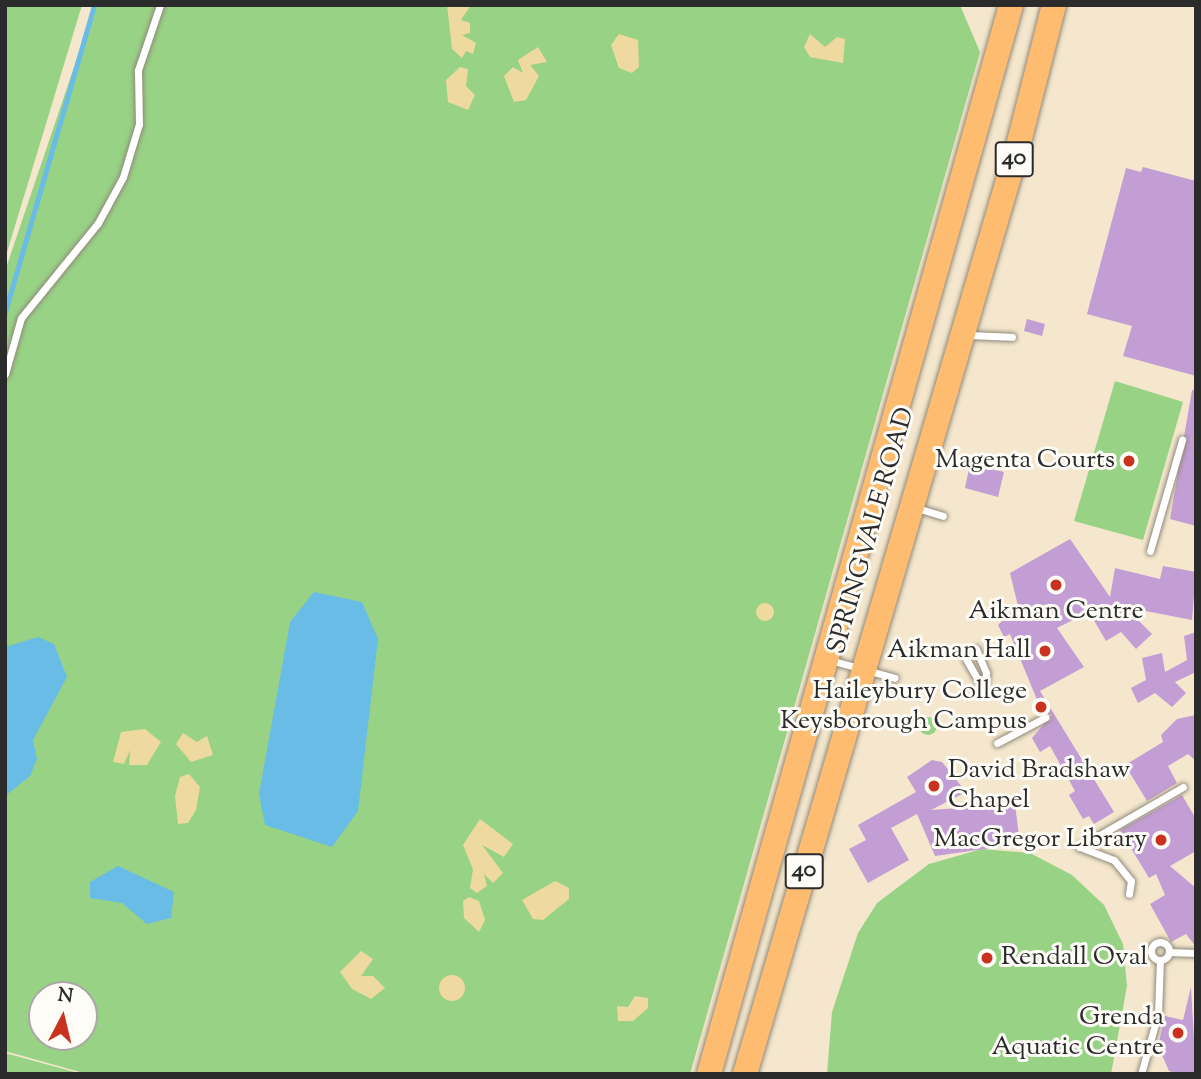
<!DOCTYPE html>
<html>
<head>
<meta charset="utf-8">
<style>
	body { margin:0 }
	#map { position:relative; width:1201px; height:1079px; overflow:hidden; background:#f4e7cd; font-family:"Sorts Mill Goudy",serif }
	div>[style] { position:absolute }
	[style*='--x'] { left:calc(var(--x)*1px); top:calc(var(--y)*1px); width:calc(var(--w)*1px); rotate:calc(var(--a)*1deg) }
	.green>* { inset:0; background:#98d285 }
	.round { border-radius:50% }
	.sand>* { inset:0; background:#eeda9e }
	.water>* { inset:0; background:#69bce5 }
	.stream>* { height:4.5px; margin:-2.25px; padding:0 2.25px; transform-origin:2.25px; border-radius:2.25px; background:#69bce5 }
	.building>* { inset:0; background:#c39ed4 }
	.roads { filter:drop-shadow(0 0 2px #90897c) drop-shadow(0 0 2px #90897c) }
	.lane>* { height:7px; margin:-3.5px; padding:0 3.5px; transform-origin:3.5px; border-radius:3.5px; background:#fff }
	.lane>.ring { margin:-3.5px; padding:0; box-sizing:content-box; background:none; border:7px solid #fff; border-radius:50% }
	.highway>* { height:24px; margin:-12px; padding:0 12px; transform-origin:12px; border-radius:12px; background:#fdbc70 }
	.dots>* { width:19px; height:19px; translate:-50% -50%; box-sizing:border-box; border:4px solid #fdfcf7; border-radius:50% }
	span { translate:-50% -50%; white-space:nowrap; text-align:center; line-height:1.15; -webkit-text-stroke:6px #fdfcf7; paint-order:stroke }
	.shield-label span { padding:2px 5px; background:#fdfcf7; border:2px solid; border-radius:5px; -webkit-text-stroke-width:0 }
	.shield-label { font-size:24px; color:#2b2b2b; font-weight:700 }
	.poi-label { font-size:26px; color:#2b2b2b }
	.right { translate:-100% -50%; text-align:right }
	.left { translate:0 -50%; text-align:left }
	.street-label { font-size:26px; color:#2b2b2b }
	.frame { position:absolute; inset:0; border:7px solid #2b2b2b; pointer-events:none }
	.north { position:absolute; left:28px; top:981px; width:70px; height:70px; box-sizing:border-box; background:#fdfcf7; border:2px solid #a9a8a5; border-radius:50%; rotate:7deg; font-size:19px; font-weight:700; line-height:28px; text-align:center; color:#2b2b2b }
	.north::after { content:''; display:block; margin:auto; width:24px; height:32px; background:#c8321e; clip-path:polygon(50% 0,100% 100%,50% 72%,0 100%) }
</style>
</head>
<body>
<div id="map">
	<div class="green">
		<i style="clip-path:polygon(5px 5px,82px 5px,5px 259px)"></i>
		<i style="clip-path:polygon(evenodd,95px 5px,960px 5px,980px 52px,690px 1074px,87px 1074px,5px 1051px,5px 271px,95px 5px,42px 995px,84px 995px,84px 1037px,42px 1037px,42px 995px)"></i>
		<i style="clip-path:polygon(1115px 381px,1183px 402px,1143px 540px,1074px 521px)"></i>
		<i class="round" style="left:919px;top:717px;width:18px;height:18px"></i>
		<i style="clip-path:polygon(982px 849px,1030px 853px,1072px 875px,1104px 905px,1123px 944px,1127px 986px,1111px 1074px,827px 1074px,832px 1012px,858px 933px,877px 903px,929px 864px)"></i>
		<i style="clip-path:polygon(5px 1053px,82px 1074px,5px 1074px)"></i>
	</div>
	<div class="sand">
		<i style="clip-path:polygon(447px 5px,471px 5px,461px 20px,470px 23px,470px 33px,462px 35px,476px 43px,473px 54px,466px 51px,462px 58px,452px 49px)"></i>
		<i style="clip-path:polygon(619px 34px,638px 40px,639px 67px,632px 73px,619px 68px,611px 45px)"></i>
		<i style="clip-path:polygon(810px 34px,825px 47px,837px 37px,845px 39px,843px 63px,810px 57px,804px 47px)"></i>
		<i style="clip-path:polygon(538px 47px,547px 62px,530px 65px,539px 76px,526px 100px,514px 102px,504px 76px,513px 67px,523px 73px,518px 60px)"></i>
		<i style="clip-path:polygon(460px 67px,468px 69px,466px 86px,475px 95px,468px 110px,448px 102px,446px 80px)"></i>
		<i class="round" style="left:756px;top:603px;width:18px;height:18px"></i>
		<i style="clip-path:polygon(145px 729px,161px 742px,147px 765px,129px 765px,130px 750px,124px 764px,113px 762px,121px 732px)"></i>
		<i style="clip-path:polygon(183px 733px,197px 742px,207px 736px,213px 755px,191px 762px,176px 744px)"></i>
		<i style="clip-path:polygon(189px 774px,200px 787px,196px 810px,188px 823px,178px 824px,175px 796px,180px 777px)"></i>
		<i style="clip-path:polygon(480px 819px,513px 844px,504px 857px,482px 845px,503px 873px,493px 883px,484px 874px,487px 886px,477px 893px,470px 888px,473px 869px,463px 845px)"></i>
		<i style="clip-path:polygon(555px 881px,569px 888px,569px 899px,543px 920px,533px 919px,522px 900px)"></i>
		<i style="clip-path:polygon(469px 897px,479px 901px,485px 920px,479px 932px,464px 918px,463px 901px)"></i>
		<i style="clip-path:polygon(361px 951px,373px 959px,361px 976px,373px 976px,385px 988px,371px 999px,352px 989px,340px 972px)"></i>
		<i class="round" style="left:439px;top:975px;width:26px;height:26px"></i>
		<i style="clip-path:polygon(635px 996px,648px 998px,648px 1008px,633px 1021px,618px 1021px,617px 1006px,628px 1007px)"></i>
	</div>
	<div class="water">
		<i style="clip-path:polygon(314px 592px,362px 602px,378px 639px,358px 811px,332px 847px,265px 825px,259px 794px,290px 622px)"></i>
		<i style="clip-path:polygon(38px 637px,54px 644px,67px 677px,33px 740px,37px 759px,30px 776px,5px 796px,5px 647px)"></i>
		<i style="clip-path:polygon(118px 866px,174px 892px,171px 918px,147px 924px,122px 903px,90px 898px,90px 882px)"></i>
	</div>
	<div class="stream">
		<i style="--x:5;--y:312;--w:320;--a:-73.8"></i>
	</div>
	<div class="building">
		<i style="clip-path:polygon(1143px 167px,1196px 181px,1196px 376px,1123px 356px,1132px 326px,1087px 314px,1126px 168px,1141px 172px)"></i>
		<i style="clip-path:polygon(1027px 319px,1045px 324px,1042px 336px,1024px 331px)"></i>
		<i style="clip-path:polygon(1192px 390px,1196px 390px,1196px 526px,1170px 519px)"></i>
		<i style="clip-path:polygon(970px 464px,1004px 472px,998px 497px,965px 488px)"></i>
		<i style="clip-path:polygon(1070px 539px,1110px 597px,1115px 568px,1160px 579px,1163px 566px,1196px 572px,1192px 620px,1125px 607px,1152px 634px,1136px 649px,1121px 632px,1106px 641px,1089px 612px,1057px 628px,1084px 667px,1040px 691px,1114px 812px,1094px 824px,1089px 816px,1083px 819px,1069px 795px,1075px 791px,1050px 746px,1040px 752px,1032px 738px,1052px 715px,1042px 712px,1010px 634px,1004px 637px,998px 625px,1018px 606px,1010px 573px)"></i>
		<i style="clip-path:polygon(1196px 632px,1196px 672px,1175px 682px,1186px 693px,1172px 707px,1155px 693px,1138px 703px,1131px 688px,1146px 680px,1142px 658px,1162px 653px,1165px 672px,1187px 660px,1184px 636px)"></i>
		<i style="clip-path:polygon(1196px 715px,1196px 761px,1188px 754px,1168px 766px,1177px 783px,1147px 801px,1125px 765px,1163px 742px,1161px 735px,1177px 719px)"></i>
		<i style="clip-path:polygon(932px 760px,942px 762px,966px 792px,931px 810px,1015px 804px,1020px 844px,935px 856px,917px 814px,891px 828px,909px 860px,868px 883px,849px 849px,866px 840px,858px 825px,916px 792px,907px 777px)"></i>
		<i style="clip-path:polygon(1182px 795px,1196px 819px,1196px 851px,1170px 866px,1196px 888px,1196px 947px,1186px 934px,1171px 942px,1150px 904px,1165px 895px,1156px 874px,1149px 878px,1120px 830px)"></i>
		<i style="clip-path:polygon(1191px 987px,1196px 1074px,1179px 1074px,1169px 1071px,1158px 1046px,1165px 1016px,1183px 1020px)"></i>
	</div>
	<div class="roads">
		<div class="lane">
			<i style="--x:967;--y:335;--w:45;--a:2.5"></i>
			<i style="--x:5;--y:374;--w:58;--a:-74.1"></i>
			<i style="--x:21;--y:318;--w:122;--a:-51"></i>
			<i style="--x:98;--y:223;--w:52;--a:-61.5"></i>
			<i style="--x:123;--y:177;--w:55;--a:-73.2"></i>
			<i style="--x:139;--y:124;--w:54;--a:-91.1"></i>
			<i style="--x:138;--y:70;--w:69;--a:-71.3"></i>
			<i style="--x:917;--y:508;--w:27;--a:17"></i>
			<i style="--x:1150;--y:551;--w:116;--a:-73.9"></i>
			<i style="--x:976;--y:649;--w:26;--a:67"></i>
			<i style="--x:986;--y:673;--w:17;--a:97"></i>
			<i style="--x:966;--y:659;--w:36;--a:60"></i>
			<i style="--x:830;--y:660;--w:67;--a:15.5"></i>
			<i style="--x:997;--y:743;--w:55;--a:-28"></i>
			<i style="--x:1079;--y:847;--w:120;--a:-30"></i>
			<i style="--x:1080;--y:847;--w:36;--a:21"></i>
			<i style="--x:1114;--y:860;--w:27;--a:51"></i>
			<i style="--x:1131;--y:881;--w:13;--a:99"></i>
			<i class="ring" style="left:1151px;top:942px;width:11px;height:11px"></i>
			<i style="--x:1169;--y:952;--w:27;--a:2"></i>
			<i style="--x:1141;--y:1074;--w:62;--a:-74.2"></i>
			<i style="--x:1158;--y:1014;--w:54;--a:-87.9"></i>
		</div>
		<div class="highway">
			<i style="--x:709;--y:1074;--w:1111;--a:-74.22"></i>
			<i style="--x:745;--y:1074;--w:963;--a:-73.6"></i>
			<i style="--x:1017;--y:150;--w:150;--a:-75.7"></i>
		</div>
	</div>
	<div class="dots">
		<i style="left:1129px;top:461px;background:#c8321e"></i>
		<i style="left:1056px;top:585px;background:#c8321e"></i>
		<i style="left:1045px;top:651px;background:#c8321e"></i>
		<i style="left:1041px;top:707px;background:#c8321e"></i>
		<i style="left:934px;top:786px;background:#c8321e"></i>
		<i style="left:1161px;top:840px;background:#c8321e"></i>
		<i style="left:987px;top:958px;background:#c8321e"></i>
		<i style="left:1178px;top:1033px;background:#c8321e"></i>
	</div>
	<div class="shield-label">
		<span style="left:1014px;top:159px">40</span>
		<span style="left:804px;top:871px">40</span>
	</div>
	<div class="poi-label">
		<span class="right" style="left:1115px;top:461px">Magenta Courts</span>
		<span style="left:1056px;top:612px">Aikman Centre</span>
		<span class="right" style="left:1031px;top:651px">Aikman Hall</span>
		<span class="right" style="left:1027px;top:707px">Haileybury College<br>Keysborough Campus</span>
		<span class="left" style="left:948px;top:786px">David Bradshaw<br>Chapel</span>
		<span class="right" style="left:1147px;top:840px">MacGregor Library</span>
		<span class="left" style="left:1001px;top:958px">Rendall Oval</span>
		<span class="right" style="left:1164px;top:1033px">Grenda<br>Aquatic Centre</span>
	</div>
	<div class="street-label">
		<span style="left:872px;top:531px;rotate:-74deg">SPRINGVALE ROAD</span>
	</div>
	<div class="frame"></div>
	<div class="north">N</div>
</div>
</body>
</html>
